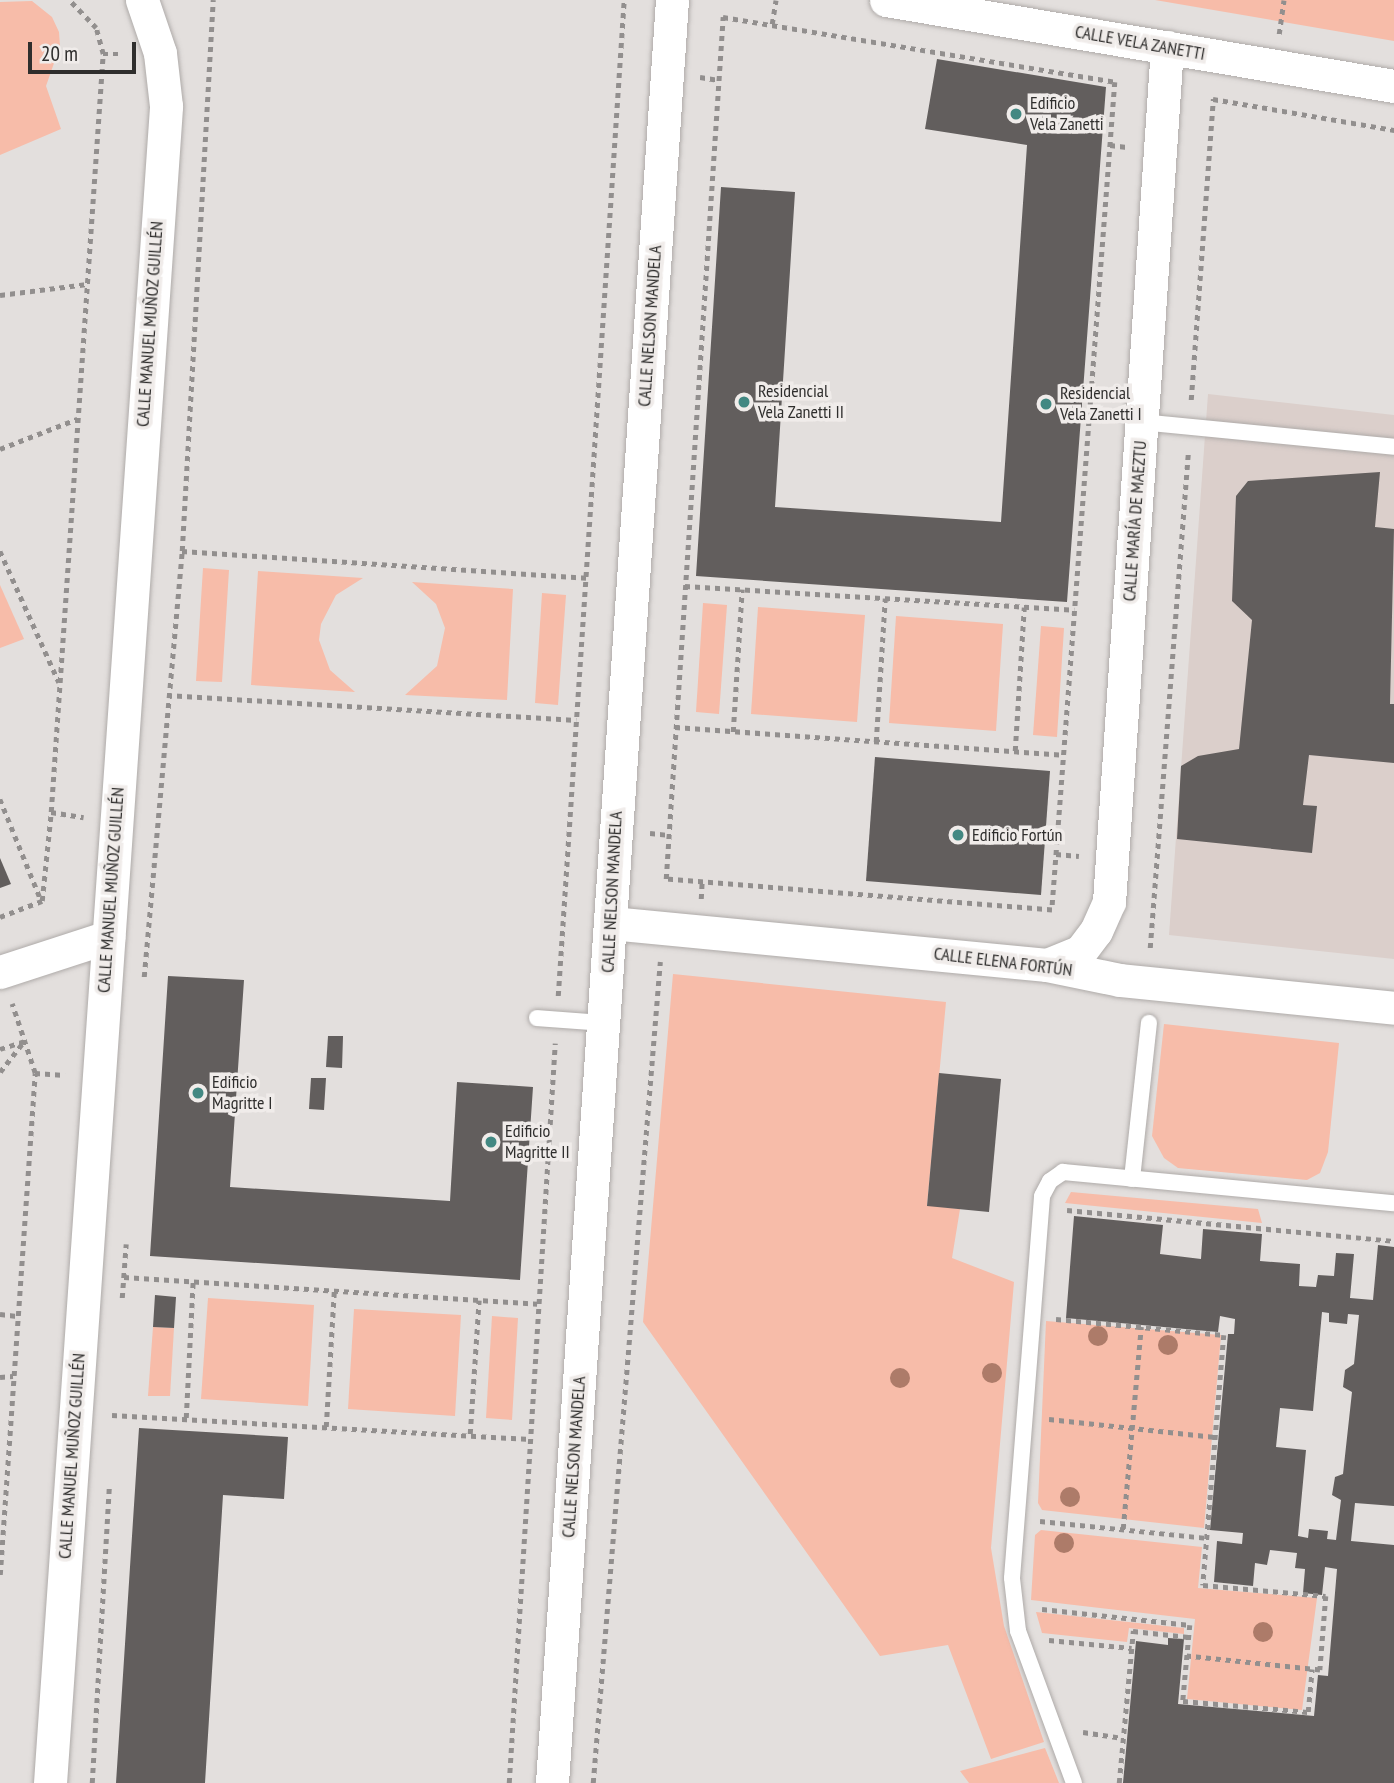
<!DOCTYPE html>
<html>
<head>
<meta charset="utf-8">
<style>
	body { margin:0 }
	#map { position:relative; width:1394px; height:1783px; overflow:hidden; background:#e3dfdd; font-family:"PT Sans Narrow",sans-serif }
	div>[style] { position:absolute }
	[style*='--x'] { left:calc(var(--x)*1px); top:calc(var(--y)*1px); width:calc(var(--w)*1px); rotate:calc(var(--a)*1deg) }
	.built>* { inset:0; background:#dbcfcb }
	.green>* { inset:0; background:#f7bca9 }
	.building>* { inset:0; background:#625e5d }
	.path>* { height:4.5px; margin-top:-2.25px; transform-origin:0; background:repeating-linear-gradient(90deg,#928f8e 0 5px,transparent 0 10px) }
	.roads { filter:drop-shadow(0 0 2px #afaba9) drop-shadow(0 0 2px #afaba9) }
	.lane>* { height:16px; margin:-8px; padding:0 8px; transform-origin:8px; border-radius:8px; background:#fff }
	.street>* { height:33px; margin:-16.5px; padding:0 16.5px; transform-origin:16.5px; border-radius:16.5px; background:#fff }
	.trees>* { width:20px; height:20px; margin:-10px; border-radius:50%; background:#ad7b69 }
	.dots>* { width:19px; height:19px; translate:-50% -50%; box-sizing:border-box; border:4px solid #f0ecea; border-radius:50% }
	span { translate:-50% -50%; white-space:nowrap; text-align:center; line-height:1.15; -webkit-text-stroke:7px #f0ecea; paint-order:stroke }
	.street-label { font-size:18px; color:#2f2e2d }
	.poi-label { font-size:18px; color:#2f2e2d }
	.left { translate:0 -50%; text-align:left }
	.scale { position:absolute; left:28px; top:42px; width:108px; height:32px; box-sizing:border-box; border:4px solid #2f2e2d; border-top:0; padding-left:9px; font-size:21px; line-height:24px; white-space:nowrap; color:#2f2e2d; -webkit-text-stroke:5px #f0ecea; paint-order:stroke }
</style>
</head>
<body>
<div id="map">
	<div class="built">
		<i style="clip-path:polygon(1208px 394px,1394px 415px,1394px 959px,1169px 935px)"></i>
	</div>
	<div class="green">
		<i style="clip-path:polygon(1155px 0,1394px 0,1394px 41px)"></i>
		<i style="clip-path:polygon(32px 1px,52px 17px,59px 32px,60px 46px,46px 86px,61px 129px,0 155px,0 2px)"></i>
		<i style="clip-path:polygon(203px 568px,229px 570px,222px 682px,196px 681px)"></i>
		<i style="clip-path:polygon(258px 571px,363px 578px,336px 595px,321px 624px,319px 640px,330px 670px,355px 692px,251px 685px)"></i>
		<i style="clip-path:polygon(412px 582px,513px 589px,507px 700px,405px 695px,437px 666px,445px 628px,436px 604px)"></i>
		<i style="clip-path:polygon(0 585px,24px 639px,0 648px)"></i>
		<i style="clip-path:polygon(542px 593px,566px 595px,558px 705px,535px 703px)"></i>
		<i style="clip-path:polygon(703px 603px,727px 605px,719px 714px,696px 712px)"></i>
		<i style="clip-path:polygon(758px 607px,865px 615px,857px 722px,751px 714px)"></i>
		<i style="clip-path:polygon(896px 616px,1003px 624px,996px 731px,889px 723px)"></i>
		<i style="clip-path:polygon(1041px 626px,1064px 628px,1057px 737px,1033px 735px)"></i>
		<i style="clip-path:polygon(673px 974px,946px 1002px,927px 1205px,960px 1209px,952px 1258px,1014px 1282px,991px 1548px,1004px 1626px,1044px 1742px,991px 1759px,948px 1645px,880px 1656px,643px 1322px)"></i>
		<i style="clip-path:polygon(1164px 1024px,1339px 1043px,1328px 1152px,1320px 1173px,1307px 1180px,1178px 1168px,1164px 1158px,1152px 1136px)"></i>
		<i style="clip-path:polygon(1071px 1192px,1258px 1209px,1262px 1223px,1065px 1203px)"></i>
		<i style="clip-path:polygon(208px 1298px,314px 1305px,308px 1406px,201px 1399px)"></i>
		<i style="clip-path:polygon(354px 1309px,461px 1315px,455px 1416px,348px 1409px)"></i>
		<i style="clip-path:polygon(492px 1316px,518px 1318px,512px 1420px,486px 1418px)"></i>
		<i style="clip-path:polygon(1046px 1321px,1221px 1335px,1204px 1528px,1042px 1510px,1038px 1503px)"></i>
		<i style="clip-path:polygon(153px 1327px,174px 1328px,170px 1396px,148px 1396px)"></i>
		<i style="clip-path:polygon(1041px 1530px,1202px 1547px,1198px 1588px,1317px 1598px,1302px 1710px,1187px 1699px,1195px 1619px,1031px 1600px,1035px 1535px)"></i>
		<i style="clip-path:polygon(1036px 1612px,1184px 1628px,1184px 1634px,1129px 1628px,1127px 1642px,1042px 1633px)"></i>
		<i style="clip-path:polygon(1045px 1748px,1059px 1783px,969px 1783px,960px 1771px)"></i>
	</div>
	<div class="building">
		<i style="clip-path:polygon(937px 59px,1106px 87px,1067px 602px,696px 576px,721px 187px,795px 192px,775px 507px,1001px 522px,1027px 145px,925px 129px)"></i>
		<i style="clip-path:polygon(1380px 472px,1375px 527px,1394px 529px,1390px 704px,1394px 704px,1394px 763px,1309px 755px,1303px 805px,1317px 806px,1312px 853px,1177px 839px,1181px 766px,1198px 756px,1239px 749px,1252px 620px,1232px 601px,1236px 496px,1248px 481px)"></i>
		<i style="clip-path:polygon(875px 757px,1050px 771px,1041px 895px,866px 881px)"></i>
		<i style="clip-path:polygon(0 858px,11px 884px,0 888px)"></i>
		<i style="clip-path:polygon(168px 976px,244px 980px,230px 1187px,450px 1201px,457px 1082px,533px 1087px,520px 1280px,150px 1256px)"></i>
		<i style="clip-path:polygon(328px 1036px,343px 1036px,342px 1068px,326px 1067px)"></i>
		<i style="clip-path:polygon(939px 1073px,1001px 1079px,989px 1212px,927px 1206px)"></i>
		<i style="clip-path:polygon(311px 1078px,326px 1078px,324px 1110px,309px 1109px)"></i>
		<i style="clip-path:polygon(evenodd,1074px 1216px,1163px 1225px,1160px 1254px,1201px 1259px,1203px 1229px,1262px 1234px,1260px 1261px,1300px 1264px,1299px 1286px,1316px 1287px,1318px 1275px,1334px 1276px,1336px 1253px,1354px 1254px,1350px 1298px,1373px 1300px,1378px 1245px,1394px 1247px,1394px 1506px,1355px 1503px,1351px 1541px,1394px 1545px,1394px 1783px,1123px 1783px,1136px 1641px,1168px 1645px,1168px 1638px,1184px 1639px,1178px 1704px,1314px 1716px,1318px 1675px,1328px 1676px,1337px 1569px,1325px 1567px,1322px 1595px,1303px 1593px,1305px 1569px,1295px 1568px,1297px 1553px,1270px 1550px,1267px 1565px,1255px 1563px,1253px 1586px,1214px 1582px,1217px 1541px,1242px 1544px,1243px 1533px,1210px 1530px,1228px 1334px,1234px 1334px,1235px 1319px,1220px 1316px,1218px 1332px,1066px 1318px,1074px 1216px,1322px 1312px,1329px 1313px,1329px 1322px,1347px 1324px,1348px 1314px,1359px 1315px,1354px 1364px,1345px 1370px,1343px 1387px,1352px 1392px,1343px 1474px,1335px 1477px,1332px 1495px,1341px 1500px,1336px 1540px,1327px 1539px,1328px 1531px,1309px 1529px,1308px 1538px,1298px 1536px,1306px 1450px,1276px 1447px,1280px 1408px,1313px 1411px,1322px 1312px)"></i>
		<i style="clip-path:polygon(155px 1295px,176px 1297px,174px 1328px,153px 1327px)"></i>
		<i style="clip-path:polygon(139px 1428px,288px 1437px,284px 1499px,223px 1495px,205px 1783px,116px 1783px)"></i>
	</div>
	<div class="path">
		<i style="--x:723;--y:17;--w:397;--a:9.4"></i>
		<i style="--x:1115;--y:82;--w:830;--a:94.35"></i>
		<i style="--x:1052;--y:910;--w:387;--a:-175.4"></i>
		<i style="--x:666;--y:879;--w:864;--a:-86.22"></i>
		<i style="--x:772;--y:24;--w:24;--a:-81"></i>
		<i style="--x:1279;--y:34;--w:34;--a:-82"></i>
		<i style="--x:103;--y:54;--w:20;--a:0"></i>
		<i style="--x:700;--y:77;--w:19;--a:9"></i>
		<i style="--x:1110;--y:145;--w:17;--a:7"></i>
		<i style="--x:0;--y:295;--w:88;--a:-7.2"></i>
		<i style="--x:1191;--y:400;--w:302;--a:-85.8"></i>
		<i style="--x:1213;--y:99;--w:184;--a:9.7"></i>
		<i style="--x:0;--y:449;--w:83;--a:-21.3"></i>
		<i style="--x:0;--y:551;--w:144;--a:65.8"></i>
		<i style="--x:182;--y:551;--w:405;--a:3.8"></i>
		<i style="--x:685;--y:586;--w:390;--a:3.5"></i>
		<i style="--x:167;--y:695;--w:410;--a:3.5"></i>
		<i style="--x:675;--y:727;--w:389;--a:4.1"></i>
		<i style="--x:733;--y:732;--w:143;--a:-86.4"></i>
		<i style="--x:876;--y:742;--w:144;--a:-86.4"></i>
		<i style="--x:1015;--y:751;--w:144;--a:-86.4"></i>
		<i style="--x:0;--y:799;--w:109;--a:67.9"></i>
		<i style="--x:51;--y:812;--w:33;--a:9"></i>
		<i style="--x:650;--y:833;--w:18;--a:6"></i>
		<i style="--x:1056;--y:854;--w:23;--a:5"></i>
		<i style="--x:701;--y:899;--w:17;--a:-87"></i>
		<i style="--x:0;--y:917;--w:45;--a:-20.9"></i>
		<i style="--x:42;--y:901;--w:89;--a:-84.2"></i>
		<i style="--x:51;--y:812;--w:760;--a:-86.08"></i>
		<i style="--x:103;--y:54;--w:27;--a:-105"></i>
		<i style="--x:96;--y:28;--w:39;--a:-134"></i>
		<i style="--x:1150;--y:948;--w:498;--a:-85.6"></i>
		<i style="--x:144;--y:977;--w:428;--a:-84.9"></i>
		<i style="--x:182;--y:551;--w:552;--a:-86.78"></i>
		<i style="--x:558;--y:996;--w:998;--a:-86.21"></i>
		<i style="--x:0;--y:1049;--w:25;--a:-18"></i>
		<i style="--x:0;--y:1072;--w:39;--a:-52"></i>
		<i style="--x:35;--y:1073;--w:30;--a:4"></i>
		<i style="--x:1067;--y:1210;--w:328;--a:5.4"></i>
		<i style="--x:124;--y:1277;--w:414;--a:3.7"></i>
		<i style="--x:122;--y:1298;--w:54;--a:-85.8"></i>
		<i style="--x:0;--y:1314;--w:17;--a:7"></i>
		<i style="--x:1056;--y:1319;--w:169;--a:5.4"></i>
		<i style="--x:1224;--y:1335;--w:251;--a:94.8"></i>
		<i style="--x:1203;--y:1585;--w:123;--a:5.1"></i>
		<i style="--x:1326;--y:1596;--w:74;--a:94.6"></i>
		<i style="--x:1320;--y:1670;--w:134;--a:-174"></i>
		<i style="--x:0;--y:1377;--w:13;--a:-4"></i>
		<i style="--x:112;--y:1415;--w:419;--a:3.3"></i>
		<i style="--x:186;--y:1418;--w:136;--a:-87.1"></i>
		<i style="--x:1049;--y:1419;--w:167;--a:6.2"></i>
		<i style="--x:326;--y:1427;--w:136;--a:-86.6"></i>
		<i style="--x:470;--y:1434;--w:134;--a:-86.2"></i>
		<i style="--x:1040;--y:1521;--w:167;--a:5.8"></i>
		<i style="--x:1123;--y:1529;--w:203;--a:-84.9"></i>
		<i style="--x:0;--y:1575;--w:503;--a:-86.01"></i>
		<i style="--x:35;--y:1073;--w:73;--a:-108.4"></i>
		<i style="--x:1042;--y:1609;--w:149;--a:6.2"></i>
		<i style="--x:1190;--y:1625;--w:76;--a:95.3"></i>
		<i style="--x:1183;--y:1701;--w:125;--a:5"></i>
		<i style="--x:1308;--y:1712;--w:43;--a:-84.7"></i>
		<i style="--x:1049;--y:1640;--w:83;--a:5.5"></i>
		<i style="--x:1083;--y:1732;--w:40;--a:8.5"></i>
		<i style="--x:92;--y:1783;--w:295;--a:-86.7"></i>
		<i style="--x:509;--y:1783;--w:741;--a:-86.44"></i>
		<i style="--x:593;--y:1783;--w:824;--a:-85.33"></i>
		<i style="--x:1119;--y:1783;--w:153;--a:-84.7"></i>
		<i style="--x:1133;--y:1631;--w:56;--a:6.1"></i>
	</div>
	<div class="roads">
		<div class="lane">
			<i style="--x:1141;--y:422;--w:254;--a:5.6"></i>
			<i style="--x:537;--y:1018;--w:67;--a:4.3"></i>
			<i style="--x:1132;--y:1179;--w:157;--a:-83.8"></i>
			<i style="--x:1074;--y:1783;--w:162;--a:-110.2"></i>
			<i style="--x:1018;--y:1631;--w:53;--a:-96.5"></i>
			<i style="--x:1012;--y:1578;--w:383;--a:-85.5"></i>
			<i style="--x:1042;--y:1196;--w:17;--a:-62"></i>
			<i style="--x:1050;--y:1181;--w:16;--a:-35"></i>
			<i style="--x:1063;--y:1172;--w:332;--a:5.4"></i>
		</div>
		<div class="street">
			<i style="--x:886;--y:0;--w:515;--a:9.61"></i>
			<i style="--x:611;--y:923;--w:438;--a:5.5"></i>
			<i style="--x:1047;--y:965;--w:75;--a:11.6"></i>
			<i style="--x:1120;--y:980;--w:275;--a:5.8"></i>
			<i style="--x:1047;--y:965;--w:35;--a:-22"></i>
			<i style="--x:1080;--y:952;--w:26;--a:-53"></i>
			<i style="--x:1096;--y:931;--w:32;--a:-66"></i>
			<i style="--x:1109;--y:902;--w:857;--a:-86.12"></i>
			<i style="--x:0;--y:972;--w:114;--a:-18"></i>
			<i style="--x:50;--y:1783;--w:1681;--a:-86.04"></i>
			<i style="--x:166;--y:106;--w:53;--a:-96.5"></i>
			<i style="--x:160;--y:53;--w:56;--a:-108.8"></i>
			<i style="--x:552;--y:1783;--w:1787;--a:-86.15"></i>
		</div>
	</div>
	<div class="trees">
		<i style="left:1098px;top:1336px"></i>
		<i style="left:1168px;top:1345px"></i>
		<i style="left:992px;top:1373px"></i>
		<i style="left:900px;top:1378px"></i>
		<i style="left:1070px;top:1497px"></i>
		<i style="left:1064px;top:1543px"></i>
		<i style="left:1263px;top:1632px"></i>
	</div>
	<div class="dots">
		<i style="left:1016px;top:114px;background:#428882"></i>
		<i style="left:744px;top:402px;background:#428882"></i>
		<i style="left:1046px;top:404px;background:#428882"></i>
		<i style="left:958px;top:835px;background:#428882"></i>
		<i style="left:198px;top:1093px;background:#428882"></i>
		<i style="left:491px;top:1142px;background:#428882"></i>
	</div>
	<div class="street-label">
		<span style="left:1140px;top:43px;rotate:10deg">CALLE VELA ZANETTI</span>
		<span style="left:150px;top:324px;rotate:-86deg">CALLE MANUEL MUÑOZ GUILLÉN</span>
		<span style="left:650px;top:326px;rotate:-86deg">CALLE NELSON MANDELA</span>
		<span style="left:1135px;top:521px;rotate:-86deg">CALLE MARÍA DE MAEZTU</span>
		<span style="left:111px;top:890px;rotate:-86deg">CALLE MANUEL MUÑOZ GUILLÉN</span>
		<span style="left:612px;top:892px;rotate:-87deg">CALLE NELSON MANDELA</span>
		<span style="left:1003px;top:962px;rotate:7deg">CALLE ELENA FORTÚN</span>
		<span style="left:72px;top:1456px;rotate:-86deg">CALLE MANUEL MUÑOZ GUILLÉN</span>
		<span style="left:574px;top:1457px;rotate:-86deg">CALLE NELSON MANDELA</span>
	</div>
	<div class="poi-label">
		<span class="left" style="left:1030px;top:114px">Edificio<br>Vela Zanetti</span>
		<span class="left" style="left:758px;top:402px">Residencial<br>Vela Zanetti II</span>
		<span class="left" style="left:1060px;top:404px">Residencial<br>Vela Zanetti I</span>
		<span class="left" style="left:972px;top:835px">Edificio Fortún</span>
		<span class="left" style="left:212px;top:1093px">Edificio<br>Magritte I</span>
		<span class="left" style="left:505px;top:1142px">Edificio<br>Magritte II</span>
	</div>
	<div class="scale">20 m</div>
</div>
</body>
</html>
